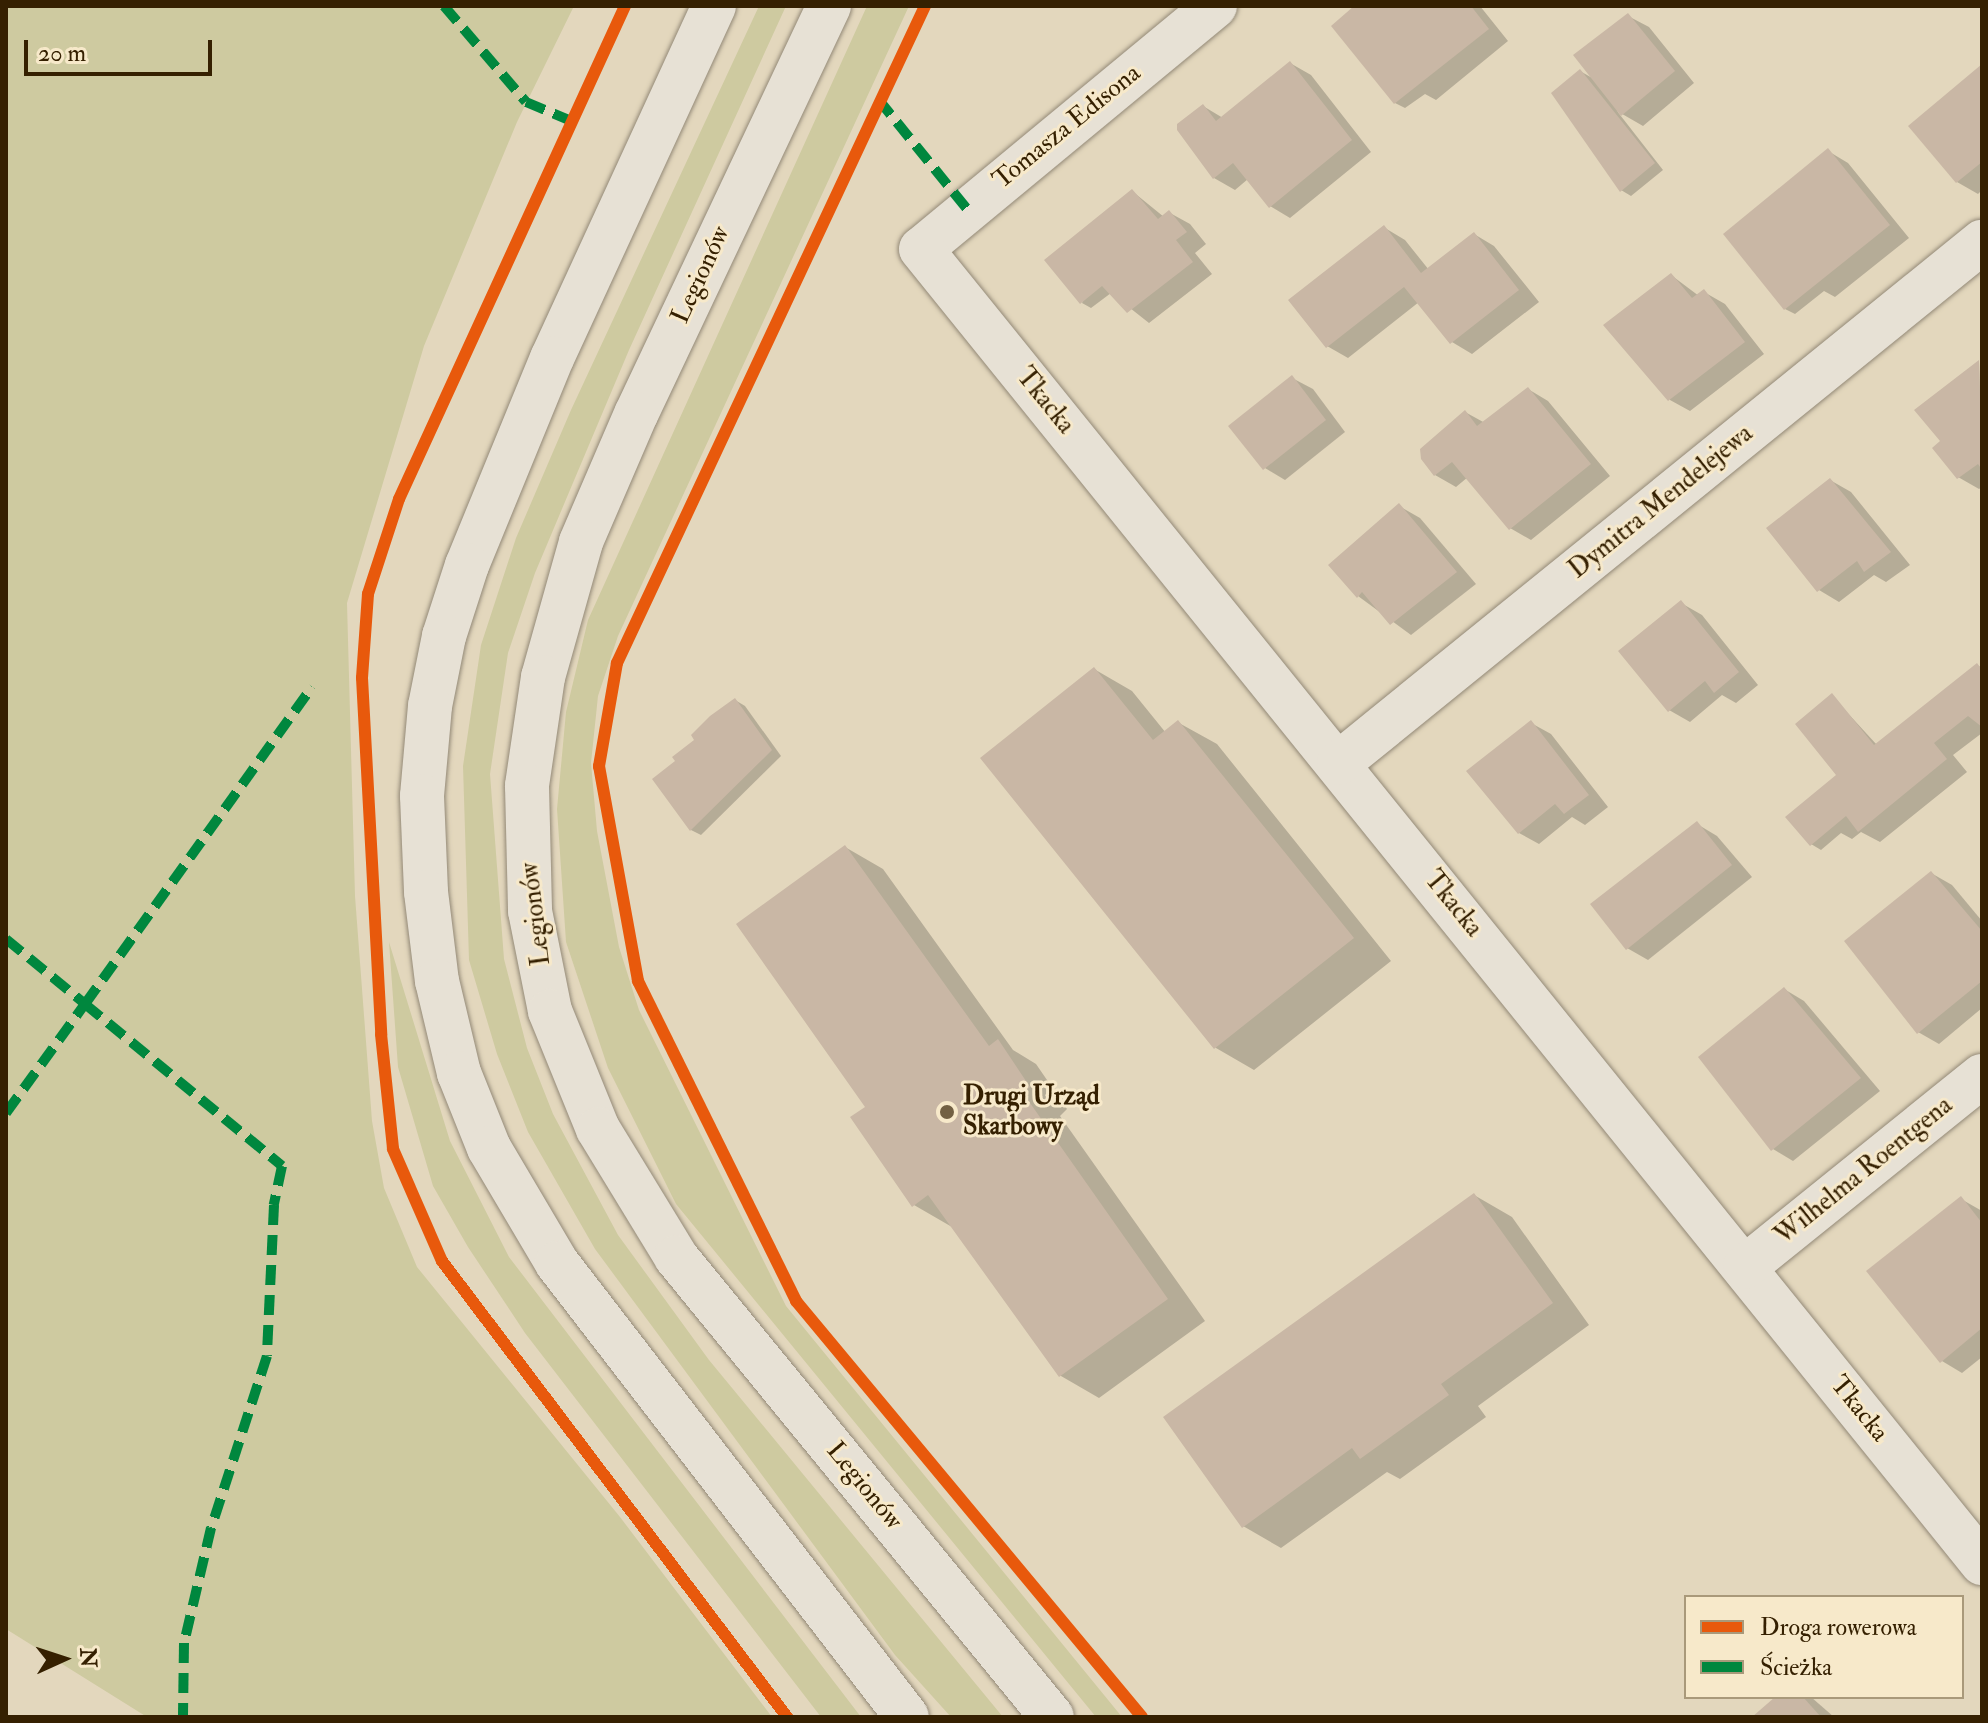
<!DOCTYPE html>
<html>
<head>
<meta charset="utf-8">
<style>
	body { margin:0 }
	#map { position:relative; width:1988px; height:1723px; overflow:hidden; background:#e3d7bd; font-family:"IM FELL Double Pica",serif }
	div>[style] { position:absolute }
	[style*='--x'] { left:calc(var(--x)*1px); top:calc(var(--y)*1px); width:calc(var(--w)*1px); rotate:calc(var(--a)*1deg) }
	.green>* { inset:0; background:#cecaa0 }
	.shadow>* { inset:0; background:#0003 }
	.building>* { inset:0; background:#c9b7a5 }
	.roads { filter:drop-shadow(0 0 2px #938977) drop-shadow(0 0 2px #938977) }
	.street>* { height:44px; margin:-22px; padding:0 22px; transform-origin:22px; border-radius:22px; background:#e7e1d5 }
	.secondary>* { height:44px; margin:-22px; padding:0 22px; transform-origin:22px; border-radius:22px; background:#e7e1d5 }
	.quiet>* { height:10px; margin-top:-5px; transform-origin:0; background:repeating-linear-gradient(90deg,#00873e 0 20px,transparent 0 30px) }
	.cycleway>* { height:12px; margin:-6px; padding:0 6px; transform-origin:6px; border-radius:6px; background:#e8590c }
	.dots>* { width:22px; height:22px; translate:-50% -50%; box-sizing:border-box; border:4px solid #f7e9ca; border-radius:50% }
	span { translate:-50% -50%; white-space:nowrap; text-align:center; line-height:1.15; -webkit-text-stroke:6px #f7e9ca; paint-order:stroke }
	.street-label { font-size:26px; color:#352001 }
	.poi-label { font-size:26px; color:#352001; font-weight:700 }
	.left { translate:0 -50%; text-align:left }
	.frame { position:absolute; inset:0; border:8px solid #352001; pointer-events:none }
	.legend { position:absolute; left:1684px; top:1595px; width:280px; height:104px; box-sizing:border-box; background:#f7e9ca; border:2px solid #a9997a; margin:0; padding:10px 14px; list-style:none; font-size:24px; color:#352001 }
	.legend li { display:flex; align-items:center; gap:16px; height:40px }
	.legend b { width:40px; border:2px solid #a9997a }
	.north { position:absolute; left:24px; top:1619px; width:80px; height:80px; -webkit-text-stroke:6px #f7e9ca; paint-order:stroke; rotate:87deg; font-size:22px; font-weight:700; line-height:32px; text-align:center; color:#352001 }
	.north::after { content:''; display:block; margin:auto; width:28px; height:36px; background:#352001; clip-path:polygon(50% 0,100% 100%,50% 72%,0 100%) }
	.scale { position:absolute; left:24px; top:40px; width:188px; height:36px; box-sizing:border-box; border:4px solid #352001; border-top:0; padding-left:10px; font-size:24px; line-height:28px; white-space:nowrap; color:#352001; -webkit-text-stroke:6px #f7e9ca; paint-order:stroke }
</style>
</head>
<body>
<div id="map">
	<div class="green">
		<i style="clip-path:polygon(6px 6px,574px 6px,517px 122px,424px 346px,347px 603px,355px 896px,372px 1121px,384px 1188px,417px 1267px,620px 1517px,772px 1717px,147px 1717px,6px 1629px)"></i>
		<i style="clip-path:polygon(759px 6px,786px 6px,629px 350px,535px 573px,508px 653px,490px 774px,504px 959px,527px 1048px,553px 1114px,618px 1235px,709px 1360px,1003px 1717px,951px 1717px,895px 1655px,595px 1249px,528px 1132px,497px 1054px,469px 960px,463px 766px,481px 645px,516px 538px,571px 410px)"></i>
		<i style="clip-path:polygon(867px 6px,909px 6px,618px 636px,598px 696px,591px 763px,597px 831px,619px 947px,639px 1010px,786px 1306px,1122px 1717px,1096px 1717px,676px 1204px,608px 1068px,566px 942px,557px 809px,566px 712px,588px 620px)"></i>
		<i style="clip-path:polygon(389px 942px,450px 1141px,509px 1257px,861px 1717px,821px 1717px,525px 1333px,468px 1247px,433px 1186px,398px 1067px)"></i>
	</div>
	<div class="shadow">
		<i style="clip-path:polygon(1357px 6px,1480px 6px,1508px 41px,1436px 100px,1425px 94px,1405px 108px,1395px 103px)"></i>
		<i style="clip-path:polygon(1628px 16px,1649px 27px,1694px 83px,1643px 126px,1617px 111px,1663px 170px,1631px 196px,1621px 190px,1580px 71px,1594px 79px)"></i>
		<i style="clip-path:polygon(1290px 63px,1311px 75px,1371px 152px,1290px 218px,1270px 206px,1248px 179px,1235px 190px,1214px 178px,1203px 106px,1223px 118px)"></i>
		<i style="clip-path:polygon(1982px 66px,1982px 190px,1978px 194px,1957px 182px)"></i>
		<i style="clip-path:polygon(1828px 151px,1848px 163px,1909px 238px,1835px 297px,1824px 291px,1795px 314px,1785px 309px)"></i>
		<i style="clip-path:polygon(1132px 191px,1164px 217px,1170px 213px,1190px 224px,1206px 244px,1195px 253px,1212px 274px,1149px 323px,1111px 293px,1091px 308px,1082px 303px)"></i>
		<i style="clip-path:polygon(1385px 228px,1405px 240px,1429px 270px,1474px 234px,1494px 246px,1539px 302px,1472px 354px,1452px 342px,1419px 302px,1348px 358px,1327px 346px)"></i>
		<i style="clip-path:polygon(1671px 275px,1699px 296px,1704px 292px,1725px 304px,1764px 354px,1690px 411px,1670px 400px)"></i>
		<i style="clip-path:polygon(1979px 362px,1982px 487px,1979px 489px,1958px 477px,1943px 441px)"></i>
		<i style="clip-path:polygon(1292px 378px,1313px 389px,1345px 432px,1285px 480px,1265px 468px)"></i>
		<i style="clip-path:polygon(1528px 389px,1548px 401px,1610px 476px,1531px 540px,1510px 528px,1468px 477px,1456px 487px,1435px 475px,1465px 412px,1485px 423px)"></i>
		<i style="clip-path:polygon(1830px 480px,1851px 492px,1910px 565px,1886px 582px,1874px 575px,1839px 602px,1819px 590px)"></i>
		<i style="clip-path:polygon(1399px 506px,1420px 518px,1476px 584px,1411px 635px,1358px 596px)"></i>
		<i style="clip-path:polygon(1681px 603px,1702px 615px,1758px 685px,1736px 703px,1722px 695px,1690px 722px,1669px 710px)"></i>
		<i style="clip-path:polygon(1977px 665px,1982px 668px,1982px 733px,1953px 755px,1967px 772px,1880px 842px,1861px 832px,1852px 839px,1841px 833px,1821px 850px,1811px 844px,1840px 775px,1832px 696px,1877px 745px)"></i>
		<i style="clip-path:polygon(1094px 669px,1132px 691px,1166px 733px,1179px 723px,1217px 744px,1391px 961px,1254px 1070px,1216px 1048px,983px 758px)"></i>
		<i style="clip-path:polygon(735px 700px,745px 706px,781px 756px,701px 835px,691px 830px,677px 762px)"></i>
		<i style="clip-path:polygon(1531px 723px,1551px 734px,1608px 807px,1585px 825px,1572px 817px,1539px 844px,1519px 833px)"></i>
		<i style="clip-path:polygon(1697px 824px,1717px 836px,1752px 877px,1648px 960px,1627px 948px)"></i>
		<i style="clip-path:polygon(845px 847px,883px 869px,1013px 1050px,1036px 1064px,1067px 1109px,1060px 1116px,1205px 1321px,1099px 1398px,1061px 1376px,952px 1227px,914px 1205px,868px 1107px)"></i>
		<i style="clip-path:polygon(1931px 873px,1952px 885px,1982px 921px,1982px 1008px,1939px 1044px,1918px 1032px)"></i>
		<i style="clip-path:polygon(1784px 989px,1804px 1001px,1880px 1091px,1793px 1161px,1773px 1149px)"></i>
		<i style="clip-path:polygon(1474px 1195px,1512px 1217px,1589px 1325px,1478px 1406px,1486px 1417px,1400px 1479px,1387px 1472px,1281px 1548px,1243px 1526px)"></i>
		<i style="clip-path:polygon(1961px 1199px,1982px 1211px,1982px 1357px,1962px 1373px,1942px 1361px)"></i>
		<i style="clip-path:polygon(1778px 1697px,1811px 1697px,1834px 1717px,1756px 1717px)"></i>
	</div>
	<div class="building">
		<i style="clip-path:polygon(1354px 6px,1471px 6px,1489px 29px,1394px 104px,1331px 26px)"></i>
		<i style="clip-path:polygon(1628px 13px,1675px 71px,1621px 116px,1573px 55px)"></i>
		<i style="clip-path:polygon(1290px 61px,1352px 140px,1269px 208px,1233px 163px,1213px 179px,1177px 130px,1177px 124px,1203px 104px,1216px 121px)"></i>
		<i style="clip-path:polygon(1982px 64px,1982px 162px,1956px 183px,1908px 126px)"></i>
		<i style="clip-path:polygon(1580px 69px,1655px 163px,1620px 192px,1551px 93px)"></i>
		<i style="clip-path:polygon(1828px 148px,1890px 225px,1784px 310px,1723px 234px)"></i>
		<i style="clip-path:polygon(1132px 189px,1158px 219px,1169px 210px,1187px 232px,1176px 240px,1193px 262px,1127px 313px,1102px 286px,1080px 304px,1044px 260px)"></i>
		<i style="clip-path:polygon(1384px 225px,1421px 273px,1474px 232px,1519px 290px,1450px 344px,1404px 287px,1326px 348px,1288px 300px)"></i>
		<i style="clip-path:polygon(1671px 273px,1692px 298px,1704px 289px,1745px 342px,1668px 401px,1603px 325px)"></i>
		<i style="clip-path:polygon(1979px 360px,1982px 470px,1978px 464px,1957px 479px,1932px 448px,1940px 441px,1914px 410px)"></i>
		<i style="clip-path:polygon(1292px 375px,1326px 420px,1263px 470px,1228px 426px)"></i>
		<i style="clip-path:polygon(1528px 387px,1591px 464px,1509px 530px,1452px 462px,1434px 476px,1421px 459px,1420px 449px,1465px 410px,1477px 426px)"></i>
		<i style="clip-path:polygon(1830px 478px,1891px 552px,1864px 572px,1857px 561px,1817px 592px,1766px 528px)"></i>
		<i style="clip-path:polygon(1399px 503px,1457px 572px,1390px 625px,1362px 592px,1357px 598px,1328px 565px)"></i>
		<i style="clip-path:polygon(1681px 600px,1739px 672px,1714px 693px,1705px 681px,1668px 712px,1618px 651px)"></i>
		<i style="clip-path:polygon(1977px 663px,1982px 670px,1982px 727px,1968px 716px,1934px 743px,1947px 759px,1858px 832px,1846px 816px,1810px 846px,1785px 817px,1836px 775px,1795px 724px,1832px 693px,1874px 745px)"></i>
		<i style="clip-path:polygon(1094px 667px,1153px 740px,1178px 720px,1354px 938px,1214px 1049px,980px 758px)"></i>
		<i style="clip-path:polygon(735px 698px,772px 750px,690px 831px,652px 779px,675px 761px,672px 757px,694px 740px,691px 735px,710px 716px)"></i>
		<i style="clip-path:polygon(1531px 720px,1589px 795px,1564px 814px,1555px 804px,1518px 834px,1466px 771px)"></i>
		<i style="clip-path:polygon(1697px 821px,1732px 865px,1626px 950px,1590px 904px)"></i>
		<i style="clip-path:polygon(845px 845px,989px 1046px,998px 1039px,1030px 1087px,1023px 1093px,1168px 1299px,1059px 1377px,928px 1195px,912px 1207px,850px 1117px,865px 1107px,736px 924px)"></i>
		<i style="clip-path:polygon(1931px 871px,1982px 931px,1982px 981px,1917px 1034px,1844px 941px)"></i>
		<i style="clip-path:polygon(1784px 987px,1861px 1078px,1771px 1151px,1698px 1057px)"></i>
		<i style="clip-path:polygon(1474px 1193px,1553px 1303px,1441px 1384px,1449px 1395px,1360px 1459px,1352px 1448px,1242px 1528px,1163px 1417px)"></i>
		<i style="clip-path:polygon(1961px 1196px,1982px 1223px,1982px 1328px,1940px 1363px,1866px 1271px)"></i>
		<i style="clip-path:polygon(1775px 1697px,1803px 1697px,1821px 1717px,1752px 1717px)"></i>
	</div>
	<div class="roads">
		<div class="street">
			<i style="--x:1215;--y:6;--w:381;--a:140.4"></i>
			<i style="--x:921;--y:249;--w:1689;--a:51.08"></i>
			<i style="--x:1339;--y:763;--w:828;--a:-39.02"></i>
			<i style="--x:1745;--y:1267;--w:304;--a:-38.9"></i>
		</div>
		<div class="secondary">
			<i style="--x:714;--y:6;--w:387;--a:114.7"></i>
			<i style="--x:552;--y:358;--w:224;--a:112.3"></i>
			<i style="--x:467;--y:565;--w:75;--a:107.9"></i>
			<i style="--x:444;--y:636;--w:71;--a:101.3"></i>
			<i style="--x:430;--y:706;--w:90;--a:95.1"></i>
			<i style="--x:422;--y:796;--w:96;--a:87.6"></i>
			<i style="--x:426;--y:892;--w:90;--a:83"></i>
			<i style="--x:437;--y:981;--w:95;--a:76.6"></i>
			<i style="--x:459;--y:1073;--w:81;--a:68.2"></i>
			<i style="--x:489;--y:1148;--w:134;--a:59.4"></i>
			<i style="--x:557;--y:1263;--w:573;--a:52.37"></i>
			<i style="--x:829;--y:6;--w:451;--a:115.3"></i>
			<i style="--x:636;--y:414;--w:139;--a:113.3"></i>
			<i style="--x:581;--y:542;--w:140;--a:105.7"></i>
			<i style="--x:543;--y:677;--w:110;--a:98.4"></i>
			<i style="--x:527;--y:786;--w:125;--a:88.6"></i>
			<i style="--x:530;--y:911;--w:102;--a:78.7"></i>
			<i style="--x:550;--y:1011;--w:127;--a:67.9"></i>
			<i style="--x:598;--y:1129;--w:150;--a:58.6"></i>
			<i style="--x:676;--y:1257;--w:594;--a:50.74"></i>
		</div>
	</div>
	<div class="quiet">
		<i style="--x:444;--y:6;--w:126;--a:49.5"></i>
		<i style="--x:526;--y:102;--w:54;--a:22.8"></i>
		<i style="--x:878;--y:99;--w:141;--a:51"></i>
		<i style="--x:6;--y:939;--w:102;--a:39.4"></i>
		<i style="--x:85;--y:1004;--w:390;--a:-54.4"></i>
		<i style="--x:6;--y:1113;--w:135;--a:-54.1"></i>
		<i style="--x:85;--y:1004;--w:255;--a:39.4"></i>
		<i style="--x:282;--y:1166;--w:40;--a:102"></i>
		<i style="--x:274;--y:1205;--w:151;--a:92.7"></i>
		<i style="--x:267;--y:1356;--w:181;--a:108"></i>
		<i style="--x:211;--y:1528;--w:118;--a:103.2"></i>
		<i style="--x:184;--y:1643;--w:74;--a:90.8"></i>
	</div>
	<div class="cycleway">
		<i style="--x:625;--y:6;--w:542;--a:114.63"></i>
		<i style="--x:399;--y:499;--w:100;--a:108.1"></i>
		<i style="--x:368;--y:594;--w:84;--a:94.1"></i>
		<i style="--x:362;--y:678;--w:357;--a:86.9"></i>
		<i style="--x:381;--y:1034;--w:116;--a:84"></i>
		<i style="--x:393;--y:1149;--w:122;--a:66.4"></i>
		<i style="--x:442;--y:1261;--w:572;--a:52.89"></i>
		<i style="--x:925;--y:6;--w:726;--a:115.12"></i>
		<i style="--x:617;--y:663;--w:105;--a:99.9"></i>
		<i style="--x:599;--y:766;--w:219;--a:79.7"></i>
		<i style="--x:638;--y:981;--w:357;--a:63.7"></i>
		<i style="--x:796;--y:1301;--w:541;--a:50.25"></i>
	</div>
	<div class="dots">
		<i style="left:947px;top:1112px;background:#726043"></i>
	</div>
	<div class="street-label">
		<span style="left:1067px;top:127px;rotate:-39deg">Tomasza Edisona</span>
		<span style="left:701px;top:275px;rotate:-65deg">Legionów</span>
		<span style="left:1045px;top:401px;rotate:51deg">Tkacka</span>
		<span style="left:1661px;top:502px;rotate:-39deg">Dymitra Mendelejewa</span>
		<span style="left:1453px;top:904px;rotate:51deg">Tkacka</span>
		<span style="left:536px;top:914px;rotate:-97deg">Legionów</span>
		<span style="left:1864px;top:1171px;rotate:-39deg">Wilhelma Roentgena</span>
		<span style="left:1859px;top:1409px;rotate:51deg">Tkacka</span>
		<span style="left:864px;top:1486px;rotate:51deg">Legionów</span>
	</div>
	<div class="poi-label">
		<span class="left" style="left:963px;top:1112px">Drugi Urząd<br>Skarbowy</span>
	</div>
	<div class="frame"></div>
	<ul class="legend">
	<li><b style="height:10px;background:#e8590c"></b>Droga rowerowa</li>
	<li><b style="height:10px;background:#00873e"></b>Ścieżka</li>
	</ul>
	<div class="north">N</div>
	<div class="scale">20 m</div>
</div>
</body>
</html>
